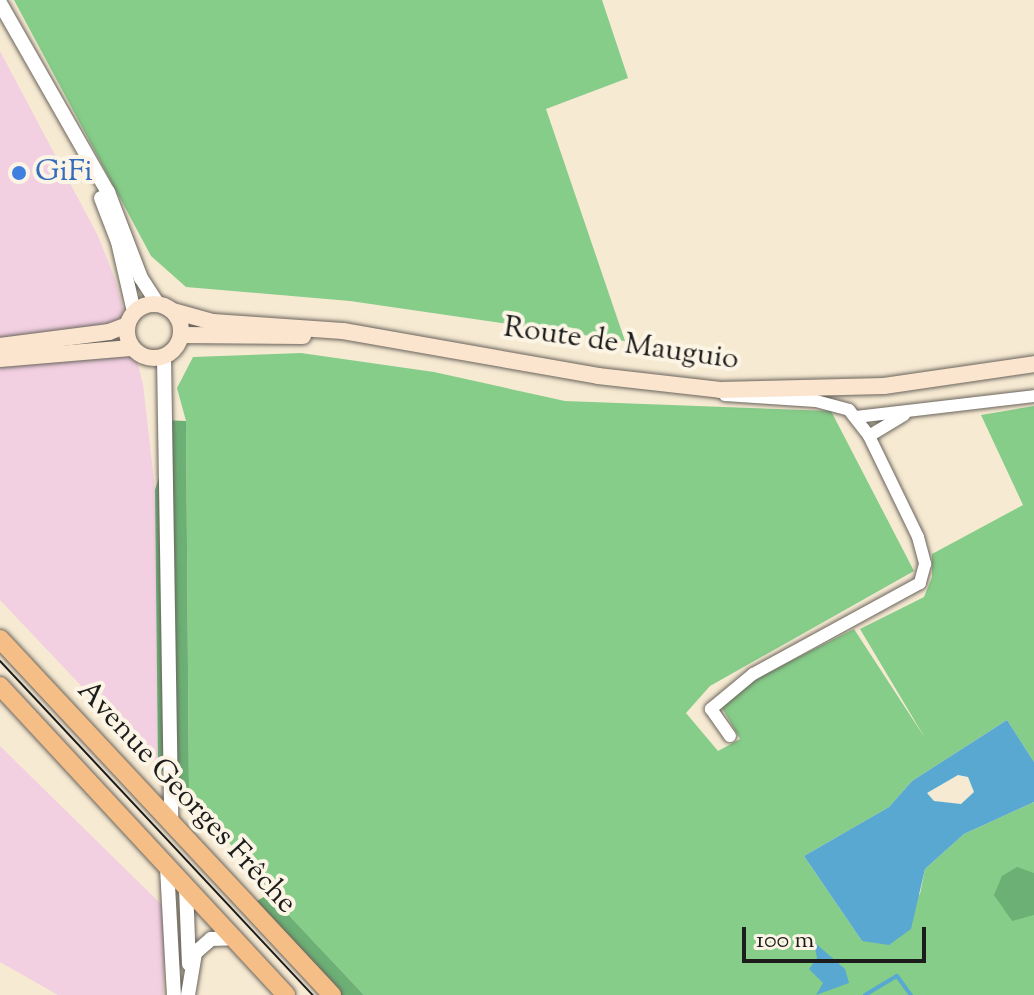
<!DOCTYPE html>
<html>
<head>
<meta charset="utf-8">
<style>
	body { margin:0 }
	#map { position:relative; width:1034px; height:995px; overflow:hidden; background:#f7ead3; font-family:"Sorts Mill Goudy",serif }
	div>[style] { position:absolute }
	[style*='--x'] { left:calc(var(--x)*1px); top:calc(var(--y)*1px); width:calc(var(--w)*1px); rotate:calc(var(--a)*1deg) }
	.built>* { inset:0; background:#f2cfe1 }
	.green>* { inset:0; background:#86cd89 }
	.forest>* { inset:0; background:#6cb075 }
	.water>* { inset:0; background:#58a8d2 }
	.stream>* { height:4px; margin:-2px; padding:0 2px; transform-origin:2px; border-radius:2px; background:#58a8d2 }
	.roads { filter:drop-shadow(0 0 2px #69645c) drop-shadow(0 0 2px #69645c) }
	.minor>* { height:12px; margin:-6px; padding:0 6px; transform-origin:6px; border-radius:6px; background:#fff }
	.tertiary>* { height:14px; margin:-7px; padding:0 7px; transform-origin:7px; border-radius:7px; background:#fff }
	.secondary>* { height:16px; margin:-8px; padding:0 8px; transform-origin:8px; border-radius:8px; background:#fbe5cf }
	.secondary>.ring { margin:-8px; padding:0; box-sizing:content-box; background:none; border:16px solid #fbe5cf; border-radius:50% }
	.primary>* { height:18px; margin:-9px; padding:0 9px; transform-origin:9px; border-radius:9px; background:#f6be87 }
	.tram>* { height:2px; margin:-1px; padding:0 1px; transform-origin:1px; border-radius:1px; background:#1c1c1c }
	.dots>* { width:22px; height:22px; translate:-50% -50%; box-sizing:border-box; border:4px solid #fcf5e5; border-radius:50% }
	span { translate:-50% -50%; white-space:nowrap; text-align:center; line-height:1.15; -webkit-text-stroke:8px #fcf5e5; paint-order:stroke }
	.shop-label { font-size:30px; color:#366cbe }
	.left { translate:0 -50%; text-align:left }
	.street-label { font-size:30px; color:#1c1c1c }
	.scale { position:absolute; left:742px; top:927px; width:184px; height:36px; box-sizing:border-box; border:4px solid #1c1c1c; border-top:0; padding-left:10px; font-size:24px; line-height:28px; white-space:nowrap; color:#1c1c1c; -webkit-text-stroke:6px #fcf5e5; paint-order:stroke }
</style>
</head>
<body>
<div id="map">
	<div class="built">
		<i style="clip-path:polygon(0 51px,98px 236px,115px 279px,143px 384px,155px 490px,158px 767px,0 600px)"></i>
		<i style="clip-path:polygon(0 746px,165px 908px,163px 995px,58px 995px,0 962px)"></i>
	</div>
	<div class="green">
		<i style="clip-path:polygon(14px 0,602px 0,628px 78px,546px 109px,625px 341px,350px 301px,186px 287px,151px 256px)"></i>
		<i style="clip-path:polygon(301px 353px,434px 372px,565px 401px,831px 411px,914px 571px,710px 686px,686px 713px,718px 751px,740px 739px,721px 706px,759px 677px,854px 629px,925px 738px,860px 629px,924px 597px,932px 577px,932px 554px,1023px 505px,981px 415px,1034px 406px,1034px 762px,1007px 720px,912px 781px,889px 807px,804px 856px,862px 941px,920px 894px,925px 869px,964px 834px,1034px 802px,1034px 995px,364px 995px,269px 894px,189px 791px,186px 421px,177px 388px,193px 357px)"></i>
	</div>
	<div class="forest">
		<i style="clip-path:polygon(163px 420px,186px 421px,189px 791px,158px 767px,155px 490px,163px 465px)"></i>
		<i style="clip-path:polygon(1017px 867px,1034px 873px,1034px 915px,1012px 921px,994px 895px,1002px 876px)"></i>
		<i style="clip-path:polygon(269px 894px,364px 995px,341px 995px,255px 902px)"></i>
	</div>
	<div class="water">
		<i style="clip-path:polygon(evenodd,1007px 720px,1034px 762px,1034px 802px,964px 834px,925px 869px,911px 929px,889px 945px,862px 941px,804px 856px,889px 807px,912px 781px,1007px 720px,958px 775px,968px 777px,974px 792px,961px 804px,934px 801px,927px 793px,958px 775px)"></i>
		<i style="clip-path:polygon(814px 942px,845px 969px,849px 983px,816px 995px,823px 983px,809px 969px,817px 958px)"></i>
	</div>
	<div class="stream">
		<i style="--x:865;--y:995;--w:37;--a:-31"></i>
		<i style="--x:897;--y:976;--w:24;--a:54"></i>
	</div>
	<div class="roads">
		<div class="minor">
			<i style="--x:725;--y:395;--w:91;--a:3.8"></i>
			<i style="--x:816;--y:401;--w:34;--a:15"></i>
			<i style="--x:849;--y:410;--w:33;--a:52"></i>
			<i style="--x:869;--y:436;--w:112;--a:64.1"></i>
			<i style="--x:918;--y:537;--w:28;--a:75"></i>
			<i style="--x:925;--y:564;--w:20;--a:105"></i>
			<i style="--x:920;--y:583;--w:190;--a:151.4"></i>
			<i style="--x:753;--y:674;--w:55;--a:140.2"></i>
			<i style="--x:711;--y:709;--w:33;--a:55"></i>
			<i style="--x:856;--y:417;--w:179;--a:-6.7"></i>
			<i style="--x:869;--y:436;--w:41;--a:-31"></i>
		</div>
		<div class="tertiary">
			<i style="--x:0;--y:3;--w:218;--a:60.3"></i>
			<i style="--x:108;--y:192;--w:92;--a:69"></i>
			<i style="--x:141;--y:278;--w:31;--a:57"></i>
			<i style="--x:101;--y:198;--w:47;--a:68.9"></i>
			<i style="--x:118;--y:242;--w:72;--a:77.1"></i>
			<i style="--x:164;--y:357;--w:466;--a:89.1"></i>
			<i style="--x:167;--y:867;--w:128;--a:86.9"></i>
			<i style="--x:186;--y:887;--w:77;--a:87.8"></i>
			<i style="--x:188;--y:995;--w:43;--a:-80.5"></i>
			<i style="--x:195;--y:953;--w:21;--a:-41"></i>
			<i style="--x:211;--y:939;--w:23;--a:-2"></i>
		</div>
		<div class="secondary">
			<i class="ring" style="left:127px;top:304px;width:38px;height:38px"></i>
			<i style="--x:173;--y:311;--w:41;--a:15.4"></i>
			<i style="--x:213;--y:322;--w:130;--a:4"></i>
			<i style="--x:343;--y:331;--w:259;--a:10"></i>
			<i style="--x:598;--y:376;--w:123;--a:6.5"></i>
			<i style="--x:720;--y:390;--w:164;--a:-1.4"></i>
			<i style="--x:884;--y:386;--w:152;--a:-8.3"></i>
			<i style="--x:181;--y:335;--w:122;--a:0.5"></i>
			<i style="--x:0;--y:346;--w:110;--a:-7.3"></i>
			<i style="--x:109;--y:332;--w:19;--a:-21"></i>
			<i style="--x:0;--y:359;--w:131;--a:-4.8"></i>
		</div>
		<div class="primary">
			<i style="--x:0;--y:639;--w:487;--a:47"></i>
			<i style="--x:0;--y:686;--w:421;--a:47.2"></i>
		</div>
	</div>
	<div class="tram">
		<i style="--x:0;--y:661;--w:458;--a:46.9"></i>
	</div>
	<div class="dots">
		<i style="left:19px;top:173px;background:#3f7fe0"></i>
	</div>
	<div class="shop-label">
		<span class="left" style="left:35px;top:173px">GiFi</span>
	</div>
	<div class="street-label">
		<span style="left:621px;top:345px;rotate:8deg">Route de Mauguio</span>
		<span style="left:186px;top:798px;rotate:47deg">Avenue Georges Frêche</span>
	</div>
	<div class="scale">100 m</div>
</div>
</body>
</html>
